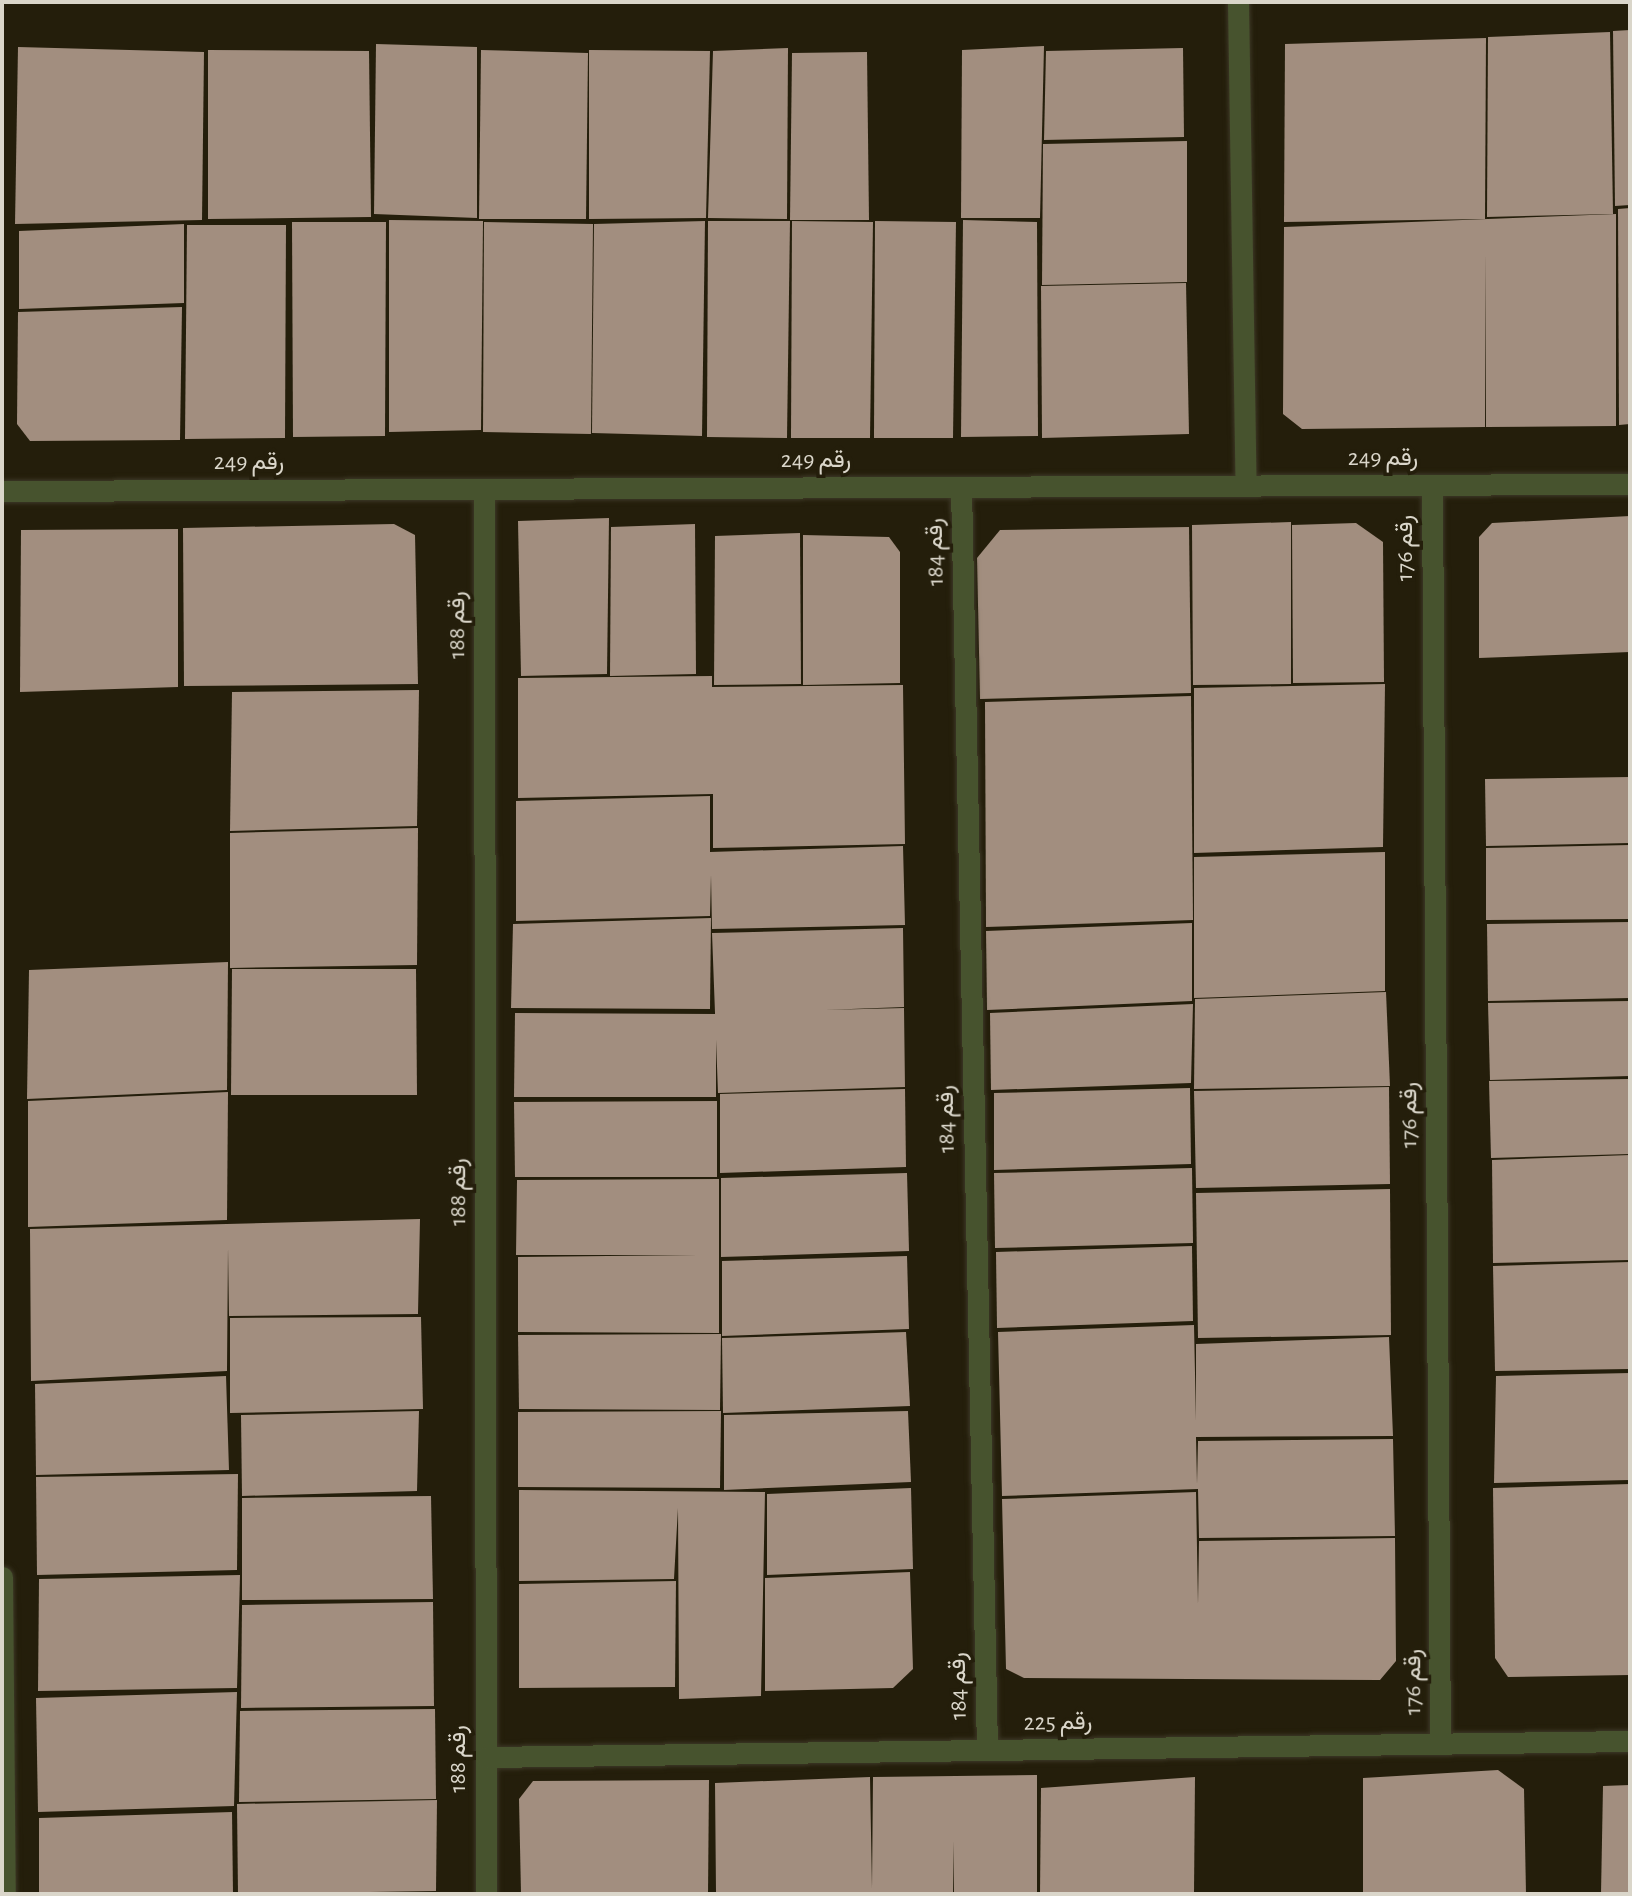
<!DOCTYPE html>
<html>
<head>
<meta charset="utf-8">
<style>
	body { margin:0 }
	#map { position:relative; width:1632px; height:1896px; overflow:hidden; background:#241e0b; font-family:"Alegreya Sans",Vazirmatn,sans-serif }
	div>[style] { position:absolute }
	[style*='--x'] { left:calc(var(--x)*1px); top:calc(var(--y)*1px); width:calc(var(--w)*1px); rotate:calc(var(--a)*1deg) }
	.building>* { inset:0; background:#a28e7f }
	.roads { filter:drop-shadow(0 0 2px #3d3826) drop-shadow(0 0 2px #3d3826) }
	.street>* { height:21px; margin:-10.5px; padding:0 10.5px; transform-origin:10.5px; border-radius:10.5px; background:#47532e }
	span { translate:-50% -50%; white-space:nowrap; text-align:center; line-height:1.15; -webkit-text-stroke:7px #241e0b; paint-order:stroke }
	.street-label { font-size:24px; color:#dad6ca }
	.frame { position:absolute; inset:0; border:4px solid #dad6ca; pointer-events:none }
</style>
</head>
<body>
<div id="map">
	<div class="building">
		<i style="clip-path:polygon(1630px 30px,1630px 205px,1615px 206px,1613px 31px)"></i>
		<i style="clip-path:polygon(1610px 32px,1613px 214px,1487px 217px,1488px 37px)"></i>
		<i style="clip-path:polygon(1486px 38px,1485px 219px,1284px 222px,1285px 44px)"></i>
		<i style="clip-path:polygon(376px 44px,477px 47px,477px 218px,374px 214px)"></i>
		<i style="clip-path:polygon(1044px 46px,1040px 218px,961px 218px,962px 50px)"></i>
		<i style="clip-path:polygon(18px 47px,204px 52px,202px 220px,15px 224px)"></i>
		<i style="clip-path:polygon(788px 48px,787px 219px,708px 218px,713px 51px)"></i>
		<i style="clip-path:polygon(1183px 48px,1184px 137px,1044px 140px,1046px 51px)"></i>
		<i style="clip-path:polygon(208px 50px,369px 51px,371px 217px,208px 219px)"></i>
		<i style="clip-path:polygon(481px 50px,588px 53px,586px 219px,479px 219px)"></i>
		<i style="clip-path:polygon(589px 50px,710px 51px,706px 218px,589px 219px)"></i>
		<i style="clip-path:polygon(867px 52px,869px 220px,790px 220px,792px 53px)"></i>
		<i style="clip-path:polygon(1187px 141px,1187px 282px,1042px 285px,1043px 144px)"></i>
		<i style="clip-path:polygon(1630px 208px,1630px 424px,1619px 425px,1618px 209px)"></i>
		<i style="clip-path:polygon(1616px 214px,1616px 426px,1486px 427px,1486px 253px,1485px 427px,1302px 429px,1283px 414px,1284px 227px)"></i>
		<i style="clip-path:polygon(389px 220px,483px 221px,481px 430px,389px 432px)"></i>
		<i style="clip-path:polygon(963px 220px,1037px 222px,1038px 436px,961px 437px)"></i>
		<i style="clip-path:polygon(705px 221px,702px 436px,592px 433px,594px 224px)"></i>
		<i style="clip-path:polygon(708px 221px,790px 221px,787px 438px,707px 437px)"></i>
		<i style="clip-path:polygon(792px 221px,873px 222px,870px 438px,791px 438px)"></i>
		<i style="clip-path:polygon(875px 221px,956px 222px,953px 438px,874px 438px)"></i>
		<i style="clip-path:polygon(292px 222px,386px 222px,385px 436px,293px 437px)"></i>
		<i style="clip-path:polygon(484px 222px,593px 224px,591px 434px,483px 432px)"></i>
		<i style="clip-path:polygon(184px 224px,184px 303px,19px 309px,19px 231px)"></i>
		<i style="clip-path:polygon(187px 225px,286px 225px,285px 438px,185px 439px)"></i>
		<i style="clip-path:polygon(1186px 283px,1189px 434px,1042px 438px,1041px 286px)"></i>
		<i style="clip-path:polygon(182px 307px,180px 440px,30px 441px,17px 424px,18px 312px)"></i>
		<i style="clip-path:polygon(1630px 516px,1630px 652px,1479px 658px,1479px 537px,1492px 523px)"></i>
		<i style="clip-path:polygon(609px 518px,607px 674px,521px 676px,518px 521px)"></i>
		<i style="clip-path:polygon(1291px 522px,1291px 684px,1193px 685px,1192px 525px)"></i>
		<i style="clip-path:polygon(1356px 523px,1383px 542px,1384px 682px,1293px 683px,1292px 525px)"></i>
		<i style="clip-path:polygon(394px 524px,415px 535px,418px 684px,184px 686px,183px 528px)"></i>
		<i style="clip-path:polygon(695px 524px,696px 674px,610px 676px,611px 527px)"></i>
		<i style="clip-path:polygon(1189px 527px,1191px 693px,980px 699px,977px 558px,1000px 530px)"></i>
		<i style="clip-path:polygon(178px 529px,178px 687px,20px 692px,21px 530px)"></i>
		<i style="clip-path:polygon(800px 533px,801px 684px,714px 685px,715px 536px)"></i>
		<i style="clip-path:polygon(803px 535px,889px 537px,900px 552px,900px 683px,803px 685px)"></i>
		<i style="clip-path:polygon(712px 676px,712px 687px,903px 685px,905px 844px,713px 848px,713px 794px,518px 798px,518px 678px)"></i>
		<i style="clip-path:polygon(1385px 684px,1383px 847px,1194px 853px,1194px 688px)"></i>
		<i style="clip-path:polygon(419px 690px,417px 826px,230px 831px,232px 692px)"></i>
		<i style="clip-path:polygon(1191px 696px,1193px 920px,986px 927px,985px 702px)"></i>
		<i style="clip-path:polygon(1630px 777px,1630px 843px,1486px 846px,1485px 779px)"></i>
		<i style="clip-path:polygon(710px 796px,710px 852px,903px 846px,905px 925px,712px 929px,711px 875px,710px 916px,516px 921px,516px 801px)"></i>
		<i style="clip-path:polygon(418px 828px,417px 965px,230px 968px,230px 833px)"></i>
		<i style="clip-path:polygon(1630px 845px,1630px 919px,1486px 920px,1486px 848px)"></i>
		<i style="clip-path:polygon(1385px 852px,1385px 991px,1194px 998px,1194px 857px)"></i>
		<i style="clip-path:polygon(711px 918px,710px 1009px,511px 1008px,513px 924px)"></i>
		<i style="clip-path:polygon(1630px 922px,1630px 998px,1488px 1001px,1487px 924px)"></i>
		<i style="clip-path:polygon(1192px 923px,1192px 1001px,987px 1010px,986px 931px)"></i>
		<i style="clip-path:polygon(903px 928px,904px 1007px,824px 1010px,904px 1008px,905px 1087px,718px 1093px,712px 933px)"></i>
		<i style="clip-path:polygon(228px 962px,227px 1090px,27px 1099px,29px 970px)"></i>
		<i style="clip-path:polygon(232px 969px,416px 969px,417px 1095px,231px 1095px)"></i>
		<i style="clip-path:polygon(1386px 992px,1390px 1086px,1194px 1089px,1195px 999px)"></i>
		<i style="clip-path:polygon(1630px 1001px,1630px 1076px,1490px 1080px,1488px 1003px)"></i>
		<i style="clip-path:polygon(1193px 1004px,1191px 1083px,991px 1090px,990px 1013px)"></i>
		<i style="clip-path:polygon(515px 1013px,716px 1014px,716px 1097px,514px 1097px)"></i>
		<i style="clip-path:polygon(1630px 1079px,1630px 1154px,1491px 1158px,1489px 1081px)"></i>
		<i style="clip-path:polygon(1389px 1087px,1390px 1184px,1196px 1188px,1194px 1091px)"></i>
		<i style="clip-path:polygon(1190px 1088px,1191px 1164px,994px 1170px,994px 1093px)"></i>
		<i style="clip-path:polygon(905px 1089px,906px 1167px,720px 1173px,720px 1094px)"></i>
		<i style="clip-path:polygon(228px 1092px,227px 1220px,28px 1227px,28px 1101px)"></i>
		<i style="clip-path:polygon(717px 1101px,717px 1177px,515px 1177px,514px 1102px)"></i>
		<i style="clip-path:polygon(1630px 1155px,1630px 1260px,1493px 1263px,1492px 1160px)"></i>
		<i style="clip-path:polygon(1192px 1168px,1193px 1243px,995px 1248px,994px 1173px)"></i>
		<i style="clip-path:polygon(907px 1173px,909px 1251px,721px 1257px,721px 1178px)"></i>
		<i style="clip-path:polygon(719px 1179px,719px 1333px,518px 1332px,518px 1257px,698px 1255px,516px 1255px,517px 1180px)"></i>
		<i style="clip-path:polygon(1390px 1189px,1391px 1335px,1198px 1338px,1196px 1193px)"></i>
		<i style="clip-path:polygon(420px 1219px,418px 1314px,229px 1316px,228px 1248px,227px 1371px,31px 1381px,30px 1229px)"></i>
		<i style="clip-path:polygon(1192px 1246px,1193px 1321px,997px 1328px,996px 1252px)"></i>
		<i style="clip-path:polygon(907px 1256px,909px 1329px,722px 1336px,722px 1261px)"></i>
		<i style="clip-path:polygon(1630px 1262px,1630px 1369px,1495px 1371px,1493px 1266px)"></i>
		<i style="clip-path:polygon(421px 1317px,423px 1409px,230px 1413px,230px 1318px)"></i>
		<i style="clip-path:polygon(1194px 1325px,1196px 1421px,1196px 1344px,1389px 1337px,1393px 1436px,1196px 1437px,1197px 1484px,1198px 1441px,1393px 1439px,1395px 1536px,1199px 1538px,1198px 1489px,1002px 1496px,998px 1332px)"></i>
		<i style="clip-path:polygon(906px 1332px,910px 1406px,723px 1413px,722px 1338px)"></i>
		<i style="clip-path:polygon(721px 1334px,720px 1410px,519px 1409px,518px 1335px)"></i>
		<i style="clip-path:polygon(1630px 1373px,1630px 1480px,1494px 1483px,1496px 1376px)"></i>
		<i style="clip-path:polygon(226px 1376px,229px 1470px,36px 1475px,35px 1384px)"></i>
		<i style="clip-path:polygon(419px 1411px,417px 1491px,242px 1496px,241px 1415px)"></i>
		<i style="clip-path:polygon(721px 1411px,720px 1488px,518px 1487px,518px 1412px)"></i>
		<i style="clip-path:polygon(908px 1411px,911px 1482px,724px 1490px,724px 1415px)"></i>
		<i style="clip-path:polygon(238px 1474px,237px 1570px,37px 1575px,36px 1477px)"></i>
		<i style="clip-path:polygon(1630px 1484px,1630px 1675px,1508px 1677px,1495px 1658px,1493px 1488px)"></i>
		<i style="clip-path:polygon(911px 1488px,913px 1569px,767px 1575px,767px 1494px)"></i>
		<i style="clip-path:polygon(519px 1490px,765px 1492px,761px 1696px,679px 1699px,678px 1508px,674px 1579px,519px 1581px)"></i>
		<i style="clip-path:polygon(1196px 1492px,1198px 1604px,1199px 1541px,1395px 1538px,1396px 1661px,1380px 1680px,1024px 1678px,1006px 1669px,1002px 1499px)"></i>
		<i style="clip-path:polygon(431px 1496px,433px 1599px,242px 1600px,242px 1498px)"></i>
		<i style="clip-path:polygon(910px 1572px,913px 1669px,893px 1688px,765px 1691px,765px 1578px)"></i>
		<i style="clip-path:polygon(240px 1575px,237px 1688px,38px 1691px,39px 1579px)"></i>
		<i style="clip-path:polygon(676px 1581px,675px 1687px,519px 1688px,519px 1584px)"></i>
		<i style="clip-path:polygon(433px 1602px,434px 1706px,241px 1708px,242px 1605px)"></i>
		<i style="clip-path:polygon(237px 1692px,234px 1806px,38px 1812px,36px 1698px)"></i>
		<i style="clip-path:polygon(435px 1709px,436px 1799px,239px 1802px,240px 1711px)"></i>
		<i style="clip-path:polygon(1498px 1770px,1524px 1789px,1526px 1894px,1363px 1894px,1363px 1778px)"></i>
		<i style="clip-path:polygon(1037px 1775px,1037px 1894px,954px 1894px,953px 1841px,953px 1894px,716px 1894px,715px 1783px,870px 1777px,872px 1889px,873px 1777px)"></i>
		<i style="clip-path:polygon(1195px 1777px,1194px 1894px,1040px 1894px,1041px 1788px)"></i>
		<i style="clip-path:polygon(709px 1780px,708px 1894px,521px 1894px,519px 1799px,533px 1781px)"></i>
		<i style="clip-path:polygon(1630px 1785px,1630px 1894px,1601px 1894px,1603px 1786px)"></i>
		<i style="clip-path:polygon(437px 1800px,436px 1891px,238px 1894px,237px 1804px)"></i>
		<i style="clip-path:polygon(232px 1812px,233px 1894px,39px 1894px,39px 1818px)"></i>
	</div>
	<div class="roads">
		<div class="street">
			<i style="--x:1238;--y:2;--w:484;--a:89.1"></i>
			<i style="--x:1432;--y:485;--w:1259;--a:89.64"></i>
			<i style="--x:961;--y:487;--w:1263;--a:88.82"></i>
			<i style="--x:484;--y:489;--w:1405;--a:89.92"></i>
			<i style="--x:2;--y:491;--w:1628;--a:-0.25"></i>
			<i style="--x:2;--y:1577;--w:317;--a:89.5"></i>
			<i style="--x:486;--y:1757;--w:1144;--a:-0.8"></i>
		</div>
	</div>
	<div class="street-label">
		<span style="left:1383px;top:459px">رقم 249</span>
		<span style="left:816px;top:461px">رقم 249</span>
		<span style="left:249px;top:463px">رقم 249</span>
		<span style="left:1406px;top:548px;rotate:-90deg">رقم 176</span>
		<span style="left:936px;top:552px;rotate:-91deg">رقم 184</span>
		<span style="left:458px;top:625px;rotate:-90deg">رقم 188</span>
		<span style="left:1410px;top:1115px;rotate:-90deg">رقم 176</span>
		<span style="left:947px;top:1119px;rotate:-91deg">رقم 184</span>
		<span style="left:459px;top:1192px;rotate:-90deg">رقم 188</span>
		<span style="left:1414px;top:1682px;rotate:-90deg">رقم 176</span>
		<span style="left:959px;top:1686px;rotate:-91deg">رقم 184</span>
		<span style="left:1058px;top:1723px;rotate:-1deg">رقم 225</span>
		<span style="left:459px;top:1759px;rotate:-90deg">رقم 188</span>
	</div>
	<div class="frame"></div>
</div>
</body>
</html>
